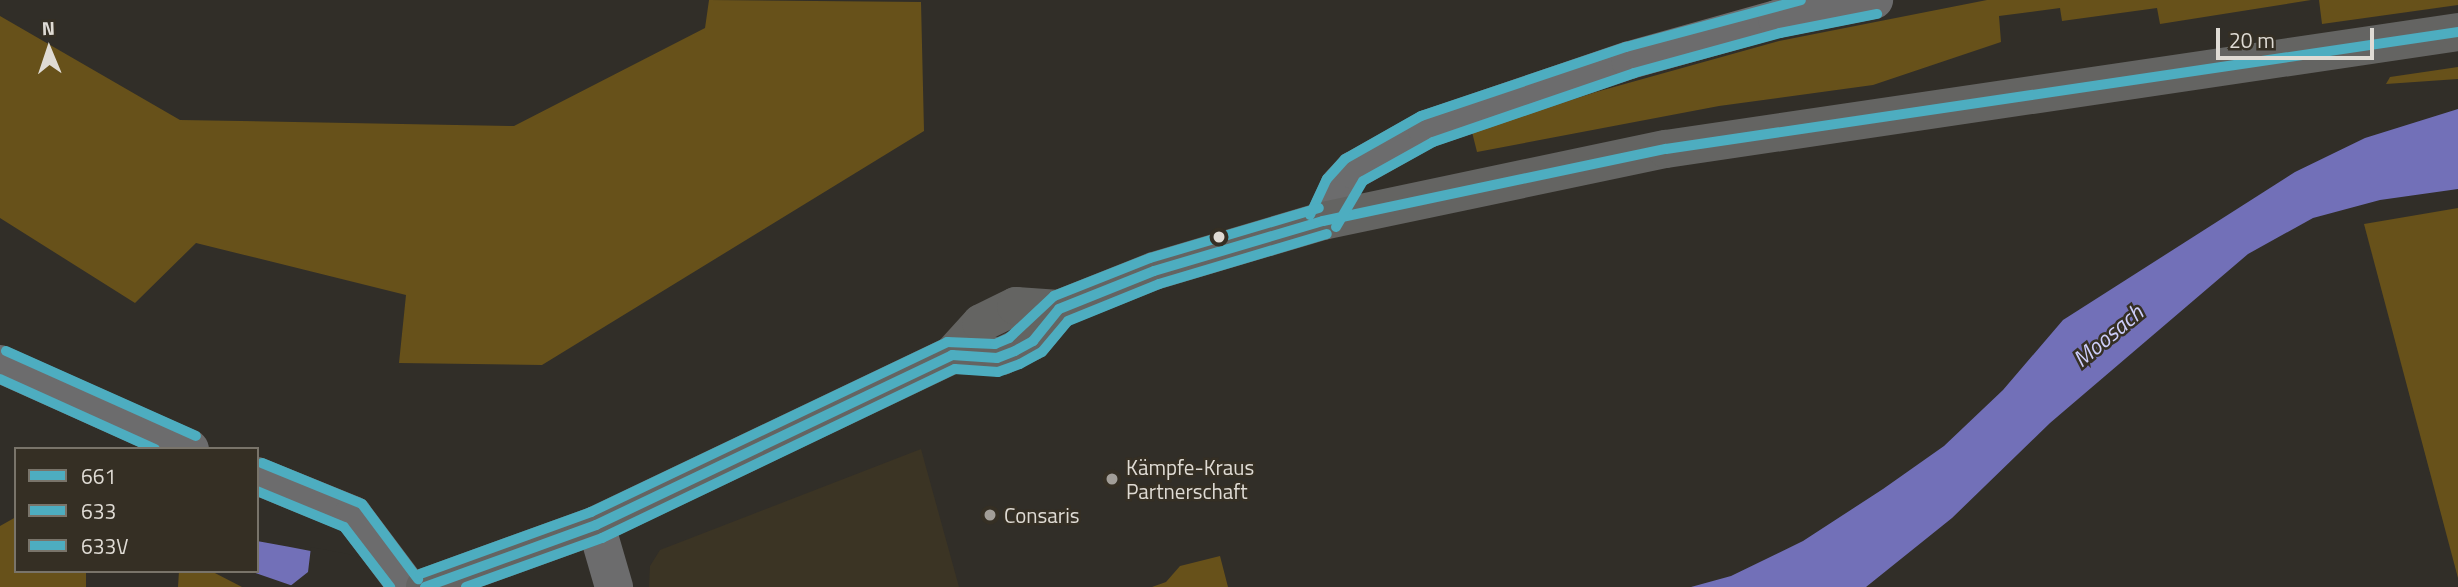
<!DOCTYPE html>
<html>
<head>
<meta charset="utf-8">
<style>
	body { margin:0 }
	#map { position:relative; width:2458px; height:587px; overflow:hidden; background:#312e28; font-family:"Titillium Web",sans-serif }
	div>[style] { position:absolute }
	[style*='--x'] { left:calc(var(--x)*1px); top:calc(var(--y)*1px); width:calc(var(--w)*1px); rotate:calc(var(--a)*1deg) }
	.built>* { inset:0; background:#3b3424 }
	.green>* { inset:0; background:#67511a }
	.water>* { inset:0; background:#7270b8 }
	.pier>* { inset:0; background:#312e28 }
	.minor>* { height:38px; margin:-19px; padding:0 19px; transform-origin:19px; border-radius:19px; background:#6c6c6d }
	.major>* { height:38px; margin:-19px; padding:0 19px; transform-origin:19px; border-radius:19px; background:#646462 }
	.bus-1>* { height:10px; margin:-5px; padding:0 5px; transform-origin:5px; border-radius:5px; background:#4dadc0 }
	.bus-2>* { height:10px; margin:-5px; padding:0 5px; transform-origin:5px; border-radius:5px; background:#4dadc0 }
	.bus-3>* { height:10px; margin:-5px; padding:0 5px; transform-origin:5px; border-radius:5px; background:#4dadc0 }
	.dots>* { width:19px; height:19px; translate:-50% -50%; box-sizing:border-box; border:4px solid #352f24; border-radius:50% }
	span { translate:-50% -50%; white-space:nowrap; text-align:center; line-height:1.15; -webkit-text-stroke:5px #352f24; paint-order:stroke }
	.poi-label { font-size:21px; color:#dfdbd4 }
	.left { translate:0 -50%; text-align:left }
	.water-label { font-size:23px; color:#cccdf9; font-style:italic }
	.legend { position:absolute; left:14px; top:447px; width:245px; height:126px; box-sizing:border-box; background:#352f24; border:2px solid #79746a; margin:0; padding:9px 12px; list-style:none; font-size:21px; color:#dfdbd4 }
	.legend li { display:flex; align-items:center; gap:14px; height:35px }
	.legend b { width:35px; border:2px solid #79746a }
	.north { position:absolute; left:14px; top:14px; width:70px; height:70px; -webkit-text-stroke:5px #352f24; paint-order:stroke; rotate:358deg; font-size:19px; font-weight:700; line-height:28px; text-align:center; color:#dfdbd4 }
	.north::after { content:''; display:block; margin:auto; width:24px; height:32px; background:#dfdbd4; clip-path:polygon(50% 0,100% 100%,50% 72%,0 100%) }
	.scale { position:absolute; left:2216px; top:28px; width:158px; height:32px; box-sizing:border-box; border:4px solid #dfdbd4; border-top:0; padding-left:9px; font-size:21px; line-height:24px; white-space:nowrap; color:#dfdbd4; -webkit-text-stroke:5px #352f24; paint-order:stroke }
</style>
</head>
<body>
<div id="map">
	<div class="built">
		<i style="clip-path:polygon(921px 449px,959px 587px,649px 587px,650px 566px,660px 550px)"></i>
	</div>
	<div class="green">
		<i style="clip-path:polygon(709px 0,921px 2px,924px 131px,542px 365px,399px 363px,406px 295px,196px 243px,135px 303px,0 218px,0 16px,180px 120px,514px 126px,705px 28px)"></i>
		<i style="clip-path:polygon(1987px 0,2311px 0,2160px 24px,2157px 8px,2062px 21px,2060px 8px,1999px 16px,2001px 42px,1873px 85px,1719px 106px,1477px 152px,1472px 132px,1596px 92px,1779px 41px)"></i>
		<i style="clip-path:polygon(2319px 0,2458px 0,2458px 5px,2322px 24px)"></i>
		<i style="clip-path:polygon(2458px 67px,2458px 79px,2386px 84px,2390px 77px)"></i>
		<i style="clip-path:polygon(2458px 208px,2458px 578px,2364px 224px)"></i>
		<i style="clip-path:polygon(16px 517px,16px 571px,86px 571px,86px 587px,0 587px,0 526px)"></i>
		<i style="clip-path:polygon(1220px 556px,1228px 587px,1152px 587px,1166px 582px,1180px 566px)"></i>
		<i style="clip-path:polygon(179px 571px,211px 571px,242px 587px,178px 587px)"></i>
	</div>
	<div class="water">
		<i style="clip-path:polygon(2458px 109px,2458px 189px,2380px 200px,2313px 218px,2248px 254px,2050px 423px,1952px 518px,1866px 587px,1691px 587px,1731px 576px,1803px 541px,1883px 489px,1944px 446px,2003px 390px,2063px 320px,2295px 172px,2365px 138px)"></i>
		<i style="clip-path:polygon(257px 541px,290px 547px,347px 558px,296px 587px,250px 571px,257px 571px)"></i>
	</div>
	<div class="pier">
		<i style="clip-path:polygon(311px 547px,348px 554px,463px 587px,289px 587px,308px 572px)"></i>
	</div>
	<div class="minor">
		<i style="--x:1323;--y:221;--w:38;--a:-65"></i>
		<i style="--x:1339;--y:186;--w:22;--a:-47"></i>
		<i style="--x:1354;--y:170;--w:84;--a:-29.3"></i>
		<i style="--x:1427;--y:129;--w:214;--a:-18.8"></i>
		<i style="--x:1630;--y:60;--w:153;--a:-15.6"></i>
		<i style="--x:1777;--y:19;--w:99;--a:-11.1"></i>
		<i style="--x:0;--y:364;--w:208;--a:24.1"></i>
		<i style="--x:257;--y:476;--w:104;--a:22.1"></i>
		<i style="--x:353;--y:515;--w:90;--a:53.1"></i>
		<i style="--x:596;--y:525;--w:65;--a:73.8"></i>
	</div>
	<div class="major">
		<i style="--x:952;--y:355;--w:50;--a:1.1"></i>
		<i style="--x:1002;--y:356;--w:34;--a:-26"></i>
		<i style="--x:1033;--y:341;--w:41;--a:-50.9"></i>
		<i style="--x:425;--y:587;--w:182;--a:-19.9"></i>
		<i style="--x:596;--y:525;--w:395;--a:-25.5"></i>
		<i style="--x:952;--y:355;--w:43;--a:-47.8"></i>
		<i style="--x:981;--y:323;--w:39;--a:-26"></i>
		<i style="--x:1016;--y:306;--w:43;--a:4"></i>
		<i style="--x:1059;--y:309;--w:102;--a:-21.8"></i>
		<i style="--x:1154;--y:271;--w:176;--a:-16.5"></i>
		<i style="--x:1323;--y:221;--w:350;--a:-11.9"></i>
		<i style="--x:1666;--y:149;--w:801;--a:-8.4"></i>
	</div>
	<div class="bus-1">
		<i style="--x:425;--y:587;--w:182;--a:-19.9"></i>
		<i style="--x:596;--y:525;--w:395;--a:-25.5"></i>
		<i style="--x:952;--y:355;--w:45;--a:3.8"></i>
		<i style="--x:997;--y:358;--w:19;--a:-21"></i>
		<i style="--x:1015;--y:351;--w:21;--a:-29"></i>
		<i style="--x:1033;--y:341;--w:41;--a:-50.9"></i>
		<i style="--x:1059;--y:309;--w:102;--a:-21.8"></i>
		<i style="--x:1154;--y:271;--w:176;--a:-16.5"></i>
		<i style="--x:1323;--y:221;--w:350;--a:-11.9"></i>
		<i style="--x:1666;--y:149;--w:801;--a:-8.4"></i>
	</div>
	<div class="bus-2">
		<i style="--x:1336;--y:227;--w:53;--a:-59.6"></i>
		<i style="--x:1363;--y:181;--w:80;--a:-29.1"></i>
		<i style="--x:1433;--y:142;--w:213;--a:-18.9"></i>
		<i style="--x:1634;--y:73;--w:151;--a:-15.3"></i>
		<i style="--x:1780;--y:33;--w:99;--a:-11.1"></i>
		<i style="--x:0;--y:379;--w:170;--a:24.3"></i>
		<i style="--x:257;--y:491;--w:94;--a:22.5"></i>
		<i style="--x:344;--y:527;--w:76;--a:52.5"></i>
		<i style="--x:466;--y:587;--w:145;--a:-19.8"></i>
		<i style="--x:602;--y:538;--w:391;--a:-25.6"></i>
		<i style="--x:955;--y:369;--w:43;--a:4"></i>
		<i style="--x:998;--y:372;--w:23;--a:-20"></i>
		<i style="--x:1020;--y:364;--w:25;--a:-29"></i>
		<i style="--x:1042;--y:352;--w:40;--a:-50"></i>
		<i style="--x:1068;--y:321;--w:98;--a:-22.1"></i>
		<i style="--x:1159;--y:284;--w:175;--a:-16.6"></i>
	</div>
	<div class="bus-3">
		<i style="--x:1310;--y:215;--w:40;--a:-65"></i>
		<i style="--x:1327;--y:179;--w:27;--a:-48"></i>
		<i style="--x:1345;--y:159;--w:87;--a:-29.5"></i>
		<i style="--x:1421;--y:116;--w:216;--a:-18.6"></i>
		<i style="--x:1626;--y:47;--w:181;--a:-15"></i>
		<i style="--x:6;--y:351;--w:208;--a:24.1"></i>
		<i style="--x:262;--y:463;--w:108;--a:22.3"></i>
		<i style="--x:362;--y:504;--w:94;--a:53.3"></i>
		<i style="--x:420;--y:574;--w:182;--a:-19.9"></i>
		<i style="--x:591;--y:512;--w:395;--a:-25.5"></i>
		<i style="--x:947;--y:342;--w:48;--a:2.4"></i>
		<i style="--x:995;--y:344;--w:15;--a:-23"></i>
		<i style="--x:1009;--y:338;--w:62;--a:-43"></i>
		<i style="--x:1054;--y:296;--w:103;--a:-21.6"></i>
		<i style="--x:1150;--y:258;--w:176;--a:-16.5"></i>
	</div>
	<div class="dots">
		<i style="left:1219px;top:237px;background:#dfdbd4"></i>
		<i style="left:1112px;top:479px;background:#a29e98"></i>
		<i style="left:990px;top:515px;background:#a29e98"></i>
	</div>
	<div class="poi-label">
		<span class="left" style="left:1126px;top:479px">Kämpfe-Kraus<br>Partnerschaft</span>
		<span class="left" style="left:1004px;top:515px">Consaris</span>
	</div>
	<div class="water-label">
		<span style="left:2108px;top:336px;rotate:-40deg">Moosach</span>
	</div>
	<ul class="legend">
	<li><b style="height:9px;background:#4dadc0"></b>661</li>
	<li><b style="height:9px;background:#4dadc0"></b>633</li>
	<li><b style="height:9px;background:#4dadc0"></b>633V</li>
	</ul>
	<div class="north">N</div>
	<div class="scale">20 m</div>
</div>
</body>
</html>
